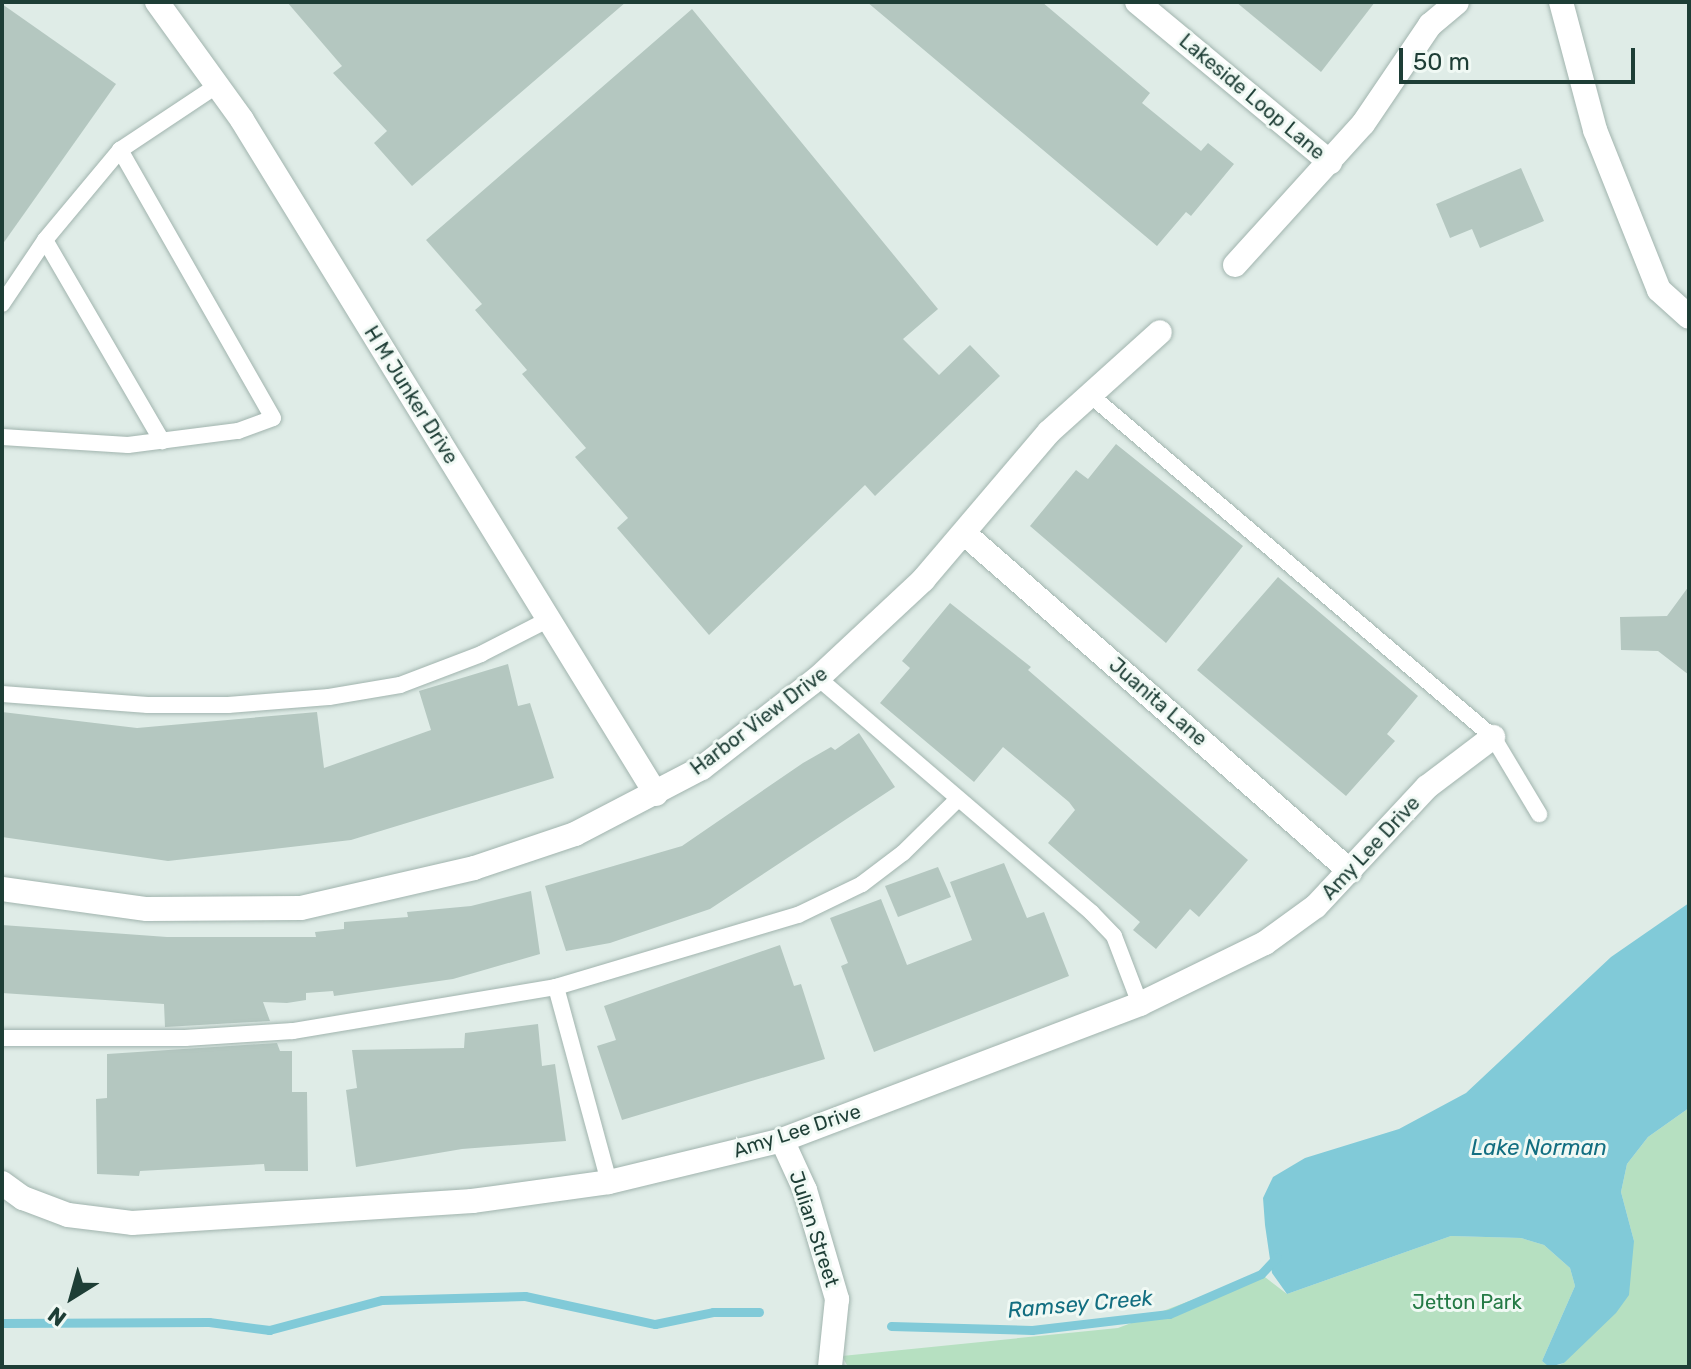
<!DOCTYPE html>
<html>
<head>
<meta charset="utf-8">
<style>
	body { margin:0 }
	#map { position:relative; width:1691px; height:1369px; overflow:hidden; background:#dfece7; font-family:Rubik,sans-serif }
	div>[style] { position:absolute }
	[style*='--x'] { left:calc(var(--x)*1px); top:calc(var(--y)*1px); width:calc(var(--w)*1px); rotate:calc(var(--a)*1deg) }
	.green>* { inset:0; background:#b6e0c1 }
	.water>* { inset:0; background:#81cad8 }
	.stream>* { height:9px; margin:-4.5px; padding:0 4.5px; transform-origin:4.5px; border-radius:4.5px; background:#81cad8 }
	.building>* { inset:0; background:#b4c7c0 }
	.roads { filter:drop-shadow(0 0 2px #a1b4ae) drop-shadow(0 0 2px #a1b4ae) }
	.service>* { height:16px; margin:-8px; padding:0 8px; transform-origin:8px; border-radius:8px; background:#fff }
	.minor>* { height:24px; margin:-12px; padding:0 12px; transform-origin:12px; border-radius:12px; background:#fff }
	span { translate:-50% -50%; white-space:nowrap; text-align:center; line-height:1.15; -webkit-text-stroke:6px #f0f9f4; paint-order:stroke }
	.street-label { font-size:20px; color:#1e3e36 }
	.park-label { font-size:20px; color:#247a45 }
	.water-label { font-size:22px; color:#126e81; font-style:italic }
	.frame { position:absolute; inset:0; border:4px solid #1e3e36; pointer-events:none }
	.north { position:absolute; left:32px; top:1257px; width:80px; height:80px; -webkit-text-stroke:6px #f0f9f4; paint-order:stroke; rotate:217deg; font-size:22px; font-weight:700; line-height:32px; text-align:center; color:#1e3e36 }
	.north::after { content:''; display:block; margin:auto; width:28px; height:36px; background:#1e3e36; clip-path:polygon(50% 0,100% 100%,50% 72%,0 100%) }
	.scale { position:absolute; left:1399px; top:48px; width:236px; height:36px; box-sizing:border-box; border:4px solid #1e3e36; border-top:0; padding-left:10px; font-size:24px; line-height:28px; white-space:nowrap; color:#1e3e36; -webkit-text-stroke:6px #f0f9f4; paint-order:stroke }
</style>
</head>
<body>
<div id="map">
	<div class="green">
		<i style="clip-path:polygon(1689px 1108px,1689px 1367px,1554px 1367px,1564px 1363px,1634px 1241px,1621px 1192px,1627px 1164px,1648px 1137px)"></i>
		<i style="clip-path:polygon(1451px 1236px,1521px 1238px,1544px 1245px,1570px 1268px,1575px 1286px,1542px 1361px,1549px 1367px,848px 1367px,842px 1356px,1118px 1328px,1261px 1274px,1287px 1294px)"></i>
	</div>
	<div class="water">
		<i style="clip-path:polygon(1689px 903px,1689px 1108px,1648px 1137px,1627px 1164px,1621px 1192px,1634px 1241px,1629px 1295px,1616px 1313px,1564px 1363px,1549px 1367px,1542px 1361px,1575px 1286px,1570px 1268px,1544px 1245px,1521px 1238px,1451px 1236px,1287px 1294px,1272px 1273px,1265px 1225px,1263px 1198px,1273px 1177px,1305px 1158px,1399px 1129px,1466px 1093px,1611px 957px)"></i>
	</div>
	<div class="stream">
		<i style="--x:2;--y:1323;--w:207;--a:-0.3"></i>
		<i style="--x:209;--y:1322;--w:61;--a:7.6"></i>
		<i style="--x:269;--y:1330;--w:117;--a:-14.9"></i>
		<i style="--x:382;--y:1300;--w:143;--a:-1.6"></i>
		<i style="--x:525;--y:1296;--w:133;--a:12.2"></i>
		<i style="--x:655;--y:1324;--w:59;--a:-11.7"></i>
		<i style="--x:713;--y:1312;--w:46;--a:0"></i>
		<i style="--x:891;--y:1326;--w:141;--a:1.6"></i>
		<i style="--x:1032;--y:1330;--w:138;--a:-6.7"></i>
		<i style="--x:1169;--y:1314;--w:100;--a:-23.5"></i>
		<i style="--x:1261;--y:1274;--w:23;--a:-47"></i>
	</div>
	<div class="building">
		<i style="clip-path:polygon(287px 2px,626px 2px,412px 186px,374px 143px,387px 131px,333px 73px,342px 66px)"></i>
		<i style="clip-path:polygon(867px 2px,1042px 2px,1150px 93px,1142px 103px,1201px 151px,1208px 143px,1234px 164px,1191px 216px,1186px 212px,1157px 246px)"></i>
		<i style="clip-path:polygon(1236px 2px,1375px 2px,1321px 72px)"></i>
		<i style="clip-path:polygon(2px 4px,116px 84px,2px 245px)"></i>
		<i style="clip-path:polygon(692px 9px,938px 309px,903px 339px,939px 375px,970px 345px,1000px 376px,875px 496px,865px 485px,709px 635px,617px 528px,628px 518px,575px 457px,586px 448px,522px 374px,527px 370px,475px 310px,482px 304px,426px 240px)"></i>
		<i style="clip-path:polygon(1521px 168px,1544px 221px,1480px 248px,1472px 229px,1450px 238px,1436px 204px)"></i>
		<i style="clip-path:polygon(1116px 444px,1243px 546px,1166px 643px,1030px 526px,1076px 470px,1088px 479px)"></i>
		<i style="clip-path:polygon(1278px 577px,1418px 696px,1387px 734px,1395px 741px,1346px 796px,1197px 670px)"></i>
		<i style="clip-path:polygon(1689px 586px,1689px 675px,1658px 651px,1621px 650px,1620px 617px,1667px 616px)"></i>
		<i style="clip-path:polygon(950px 603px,1031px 667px,1028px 670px,1248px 860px,1199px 917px,1190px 909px,1156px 949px,1133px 930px,1140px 922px,1048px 843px,1075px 810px,1069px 802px,1003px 747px,974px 782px,880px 703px,910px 668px,902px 661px)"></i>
		<i style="clip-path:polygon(508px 664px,518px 706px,530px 703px,554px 778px,351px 840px,168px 861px,2px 837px,2px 712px,137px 728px,317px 712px,324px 768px,431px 730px,419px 691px)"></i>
		<i style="clip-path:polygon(859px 733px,895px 787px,710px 909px,610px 943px,566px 951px,545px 886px,682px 846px,803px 763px,831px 747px,835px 750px)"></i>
		<i style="clip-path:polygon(1004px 863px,1027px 918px,1044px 912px,1069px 976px,874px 1052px,841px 966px,848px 963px,830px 918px,881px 899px,907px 965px,972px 940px,950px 882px)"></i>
		<i style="clip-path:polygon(938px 867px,951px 897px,898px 917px,885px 886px)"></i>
		<i style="clip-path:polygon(531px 891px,540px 954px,453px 979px,334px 996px,333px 991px,306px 993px,306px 1000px,287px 1003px,263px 1002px,270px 1021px,165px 1027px,164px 1004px,2px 993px,2px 925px,167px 937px,316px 937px,315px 932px,344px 929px,344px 922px,408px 917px,407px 912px,471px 906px)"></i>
		<i style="clip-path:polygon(780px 945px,794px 986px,801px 984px,825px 1059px,622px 1120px,597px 1046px,616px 1040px,604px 1006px)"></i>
		<i style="clip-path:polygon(538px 1024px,542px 1066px,555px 1064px,566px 1141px,462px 1149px,356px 1167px,346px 1090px,357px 1088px,352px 1050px,464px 1048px,465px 1033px)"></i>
		<i style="clip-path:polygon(277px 1043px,280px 1051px,292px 1051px,292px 1092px,307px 1092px,308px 1171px,265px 1171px,264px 1164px,140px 1171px,139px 1176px,97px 1174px,96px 1099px,107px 1098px,107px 1054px)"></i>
	</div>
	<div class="roads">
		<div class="service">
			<i style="--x:120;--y:150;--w:117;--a:129.8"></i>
			<i style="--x:45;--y:240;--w:233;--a:59.8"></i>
			<i style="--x:2;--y:304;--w:77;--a:-56.1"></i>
			<i style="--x:1089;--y:394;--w:530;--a:40.33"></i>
			<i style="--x:1493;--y:737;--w:90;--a:59.1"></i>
			<i style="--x:2;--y:437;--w:126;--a:3.6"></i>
			<i style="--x:128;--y:445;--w:111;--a:-7.3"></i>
			<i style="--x:238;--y:431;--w:37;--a:-20"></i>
			<i style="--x:273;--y:418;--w:309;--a:-119.7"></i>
			<i style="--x:120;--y:150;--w:118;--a:-33.6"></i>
			<i style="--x:818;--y:678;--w:360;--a:40.6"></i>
			<i style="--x:1091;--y:912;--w:33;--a:46"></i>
			<i style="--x:1114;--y:936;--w:73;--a:69.1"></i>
			<i style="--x:2;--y:694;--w:146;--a:4.3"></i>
			<i style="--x:148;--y:705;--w:80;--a:0"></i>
			<i style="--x:228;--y:705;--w:101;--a:-4.5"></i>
			<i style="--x:329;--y:697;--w:72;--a:-9.6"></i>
			<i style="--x:400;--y:685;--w:87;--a:-20.9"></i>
			<i style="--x:481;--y:654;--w:76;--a:-27.2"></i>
			<i style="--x:556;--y:987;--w:202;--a:74.8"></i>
			<i style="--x:2;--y:1038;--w:183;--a:0"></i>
			<i style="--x:185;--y:1038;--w:108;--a:-3.7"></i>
			<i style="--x:293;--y:1031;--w:267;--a:-9.5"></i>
			<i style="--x:556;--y:987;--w:252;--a:-16.6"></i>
			<i style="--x:798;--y:915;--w:71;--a:-25.8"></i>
			<i style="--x:862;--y:884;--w:51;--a:-37.1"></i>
			<i style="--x:903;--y:853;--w:77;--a:-44.5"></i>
		</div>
		<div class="minor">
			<i style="--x:157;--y:2;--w:145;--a:54.2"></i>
			<i style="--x:242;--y:120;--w:791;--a:58.44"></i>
			<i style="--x:1137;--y:2;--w:251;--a:39.7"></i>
			<i style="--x:1561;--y:2;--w:132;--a:75.1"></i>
			<i style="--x:1595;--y:130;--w:172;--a:68.2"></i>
			<i style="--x:1659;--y:290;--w:40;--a:42"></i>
			<i style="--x:1235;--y:265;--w:190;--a:-47.8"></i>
			<i style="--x:1363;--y:124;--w:120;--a:-55.9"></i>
			<i style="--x:1430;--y:25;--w:35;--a:-40"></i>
			<i style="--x:965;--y:534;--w:512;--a:41.2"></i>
			<i style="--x:2;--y:889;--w:146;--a:7.9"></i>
			<i style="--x:147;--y:909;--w:154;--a:-0.4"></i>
			<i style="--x:301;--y:908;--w:178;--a:-13"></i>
			<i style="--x:474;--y:868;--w:107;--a:-18.6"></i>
			<i style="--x:575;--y:834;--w:143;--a:-27.5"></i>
			<i style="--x:702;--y:768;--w:147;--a:-37.8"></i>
			<i style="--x:818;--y:678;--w:144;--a:-43"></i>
			<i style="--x:923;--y:580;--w:194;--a:-49.6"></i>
			<i style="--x:1049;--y:432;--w:149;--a:-42"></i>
			<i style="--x:782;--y:1140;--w:55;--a:65.3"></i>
			<i style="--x:805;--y:1190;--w:114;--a:73.6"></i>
			<i style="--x:837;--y:1299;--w:68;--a:95.9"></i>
			<i style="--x:2;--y:1183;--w:26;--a:36"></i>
			<i style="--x:23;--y:1198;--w:48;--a:20.7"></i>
			<i style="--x:68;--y:1215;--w:64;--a:7.1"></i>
			<i style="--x:132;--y:1223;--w:341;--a:-3.7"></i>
			<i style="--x:472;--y:1201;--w:138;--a:-7.9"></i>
			<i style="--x:609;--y:1182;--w:178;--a:-13.6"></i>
			<i style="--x:782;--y:1140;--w:383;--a:-20.8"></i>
			<i style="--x:1140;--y:1004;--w:139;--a:-26"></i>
			<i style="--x:1265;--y:943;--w:63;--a:-36"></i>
			<i style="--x:1316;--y:906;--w:163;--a:-47"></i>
			<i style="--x:1427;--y:787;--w:83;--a:-37.1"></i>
		</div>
	</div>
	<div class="street-label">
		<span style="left:1252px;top:97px;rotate:40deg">Lakeside Loop Lane</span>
		<span style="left:411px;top:395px;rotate:58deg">H M Junker Drive</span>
		<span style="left:1158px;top:702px;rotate:41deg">Juanita Lane</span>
		<span style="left:759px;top:721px;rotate:-37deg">Harbor View Drive</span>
		<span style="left:1371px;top:848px;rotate:-47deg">Amy Lee Drive</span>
		<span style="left:797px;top:1131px;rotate:-18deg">Amy Lee Drive</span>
		<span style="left:814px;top:1229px;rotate:72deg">Julian Street</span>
	</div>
	<div class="park-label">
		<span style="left:1467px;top:1302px">Jetton Park</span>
	</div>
	<div class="water-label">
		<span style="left:1539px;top:1148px">Lake Norman</span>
		<span style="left:1080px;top:1304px;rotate:-5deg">Ramsey Creek</span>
	</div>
	<div class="frame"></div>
	<div class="north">N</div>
	<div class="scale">50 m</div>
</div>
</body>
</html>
